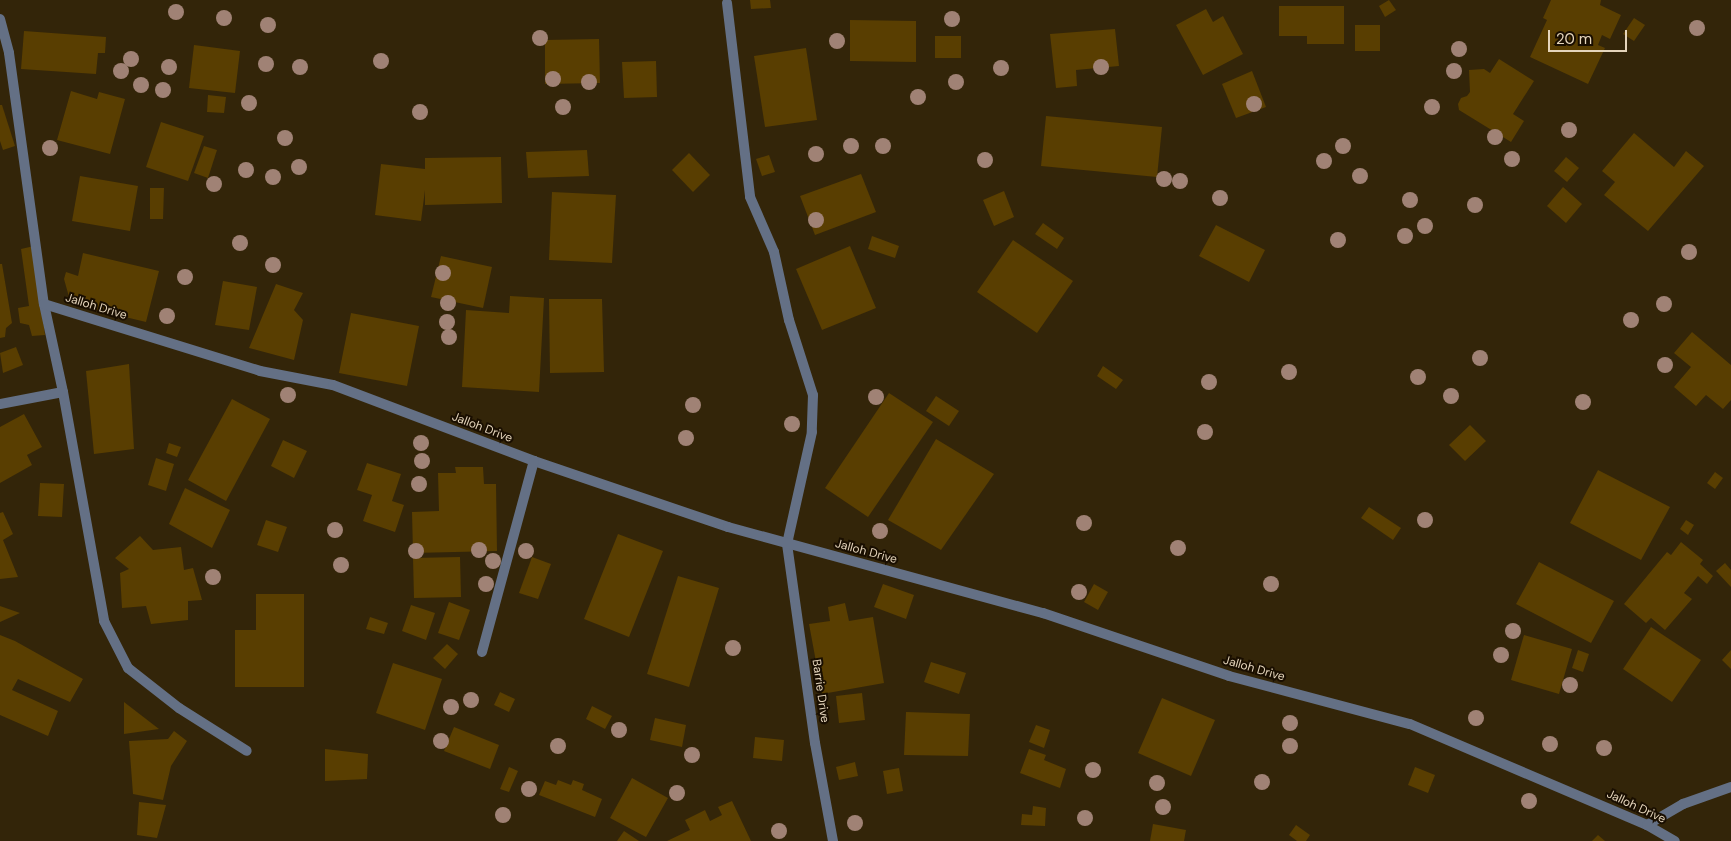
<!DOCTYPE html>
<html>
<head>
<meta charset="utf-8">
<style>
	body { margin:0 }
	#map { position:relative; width:1731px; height:841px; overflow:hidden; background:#332509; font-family:"DM Sans",sans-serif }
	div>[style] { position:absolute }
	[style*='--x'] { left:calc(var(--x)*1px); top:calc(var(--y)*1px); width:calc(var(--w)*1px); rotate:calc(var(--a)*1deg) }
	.building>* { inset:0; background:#593e01 }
	.minor>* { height:10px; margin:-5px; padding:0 5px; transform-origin:5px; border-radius:5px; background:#647085 }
	.trees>* { width:16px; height:16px; margin:-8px; border-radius:50%; background:#a08275 }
	span { translate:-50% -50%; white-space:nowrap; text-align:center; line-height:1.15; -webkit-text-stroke:4px #190e00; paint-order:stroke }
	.street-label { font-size:12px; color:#e5d5bb }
	.scale { position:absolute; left:1548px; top:30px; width:79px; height:22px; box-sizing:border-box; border:2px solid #e5d5bb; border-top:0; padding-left:6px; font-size:15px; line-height:18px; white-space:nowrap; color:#e5d5bb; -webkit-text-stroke:4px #190e00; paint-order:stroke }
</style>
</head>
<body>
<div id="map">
	<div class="building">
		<i style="clip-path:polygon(750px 0,770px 0,771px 8px,751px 9px)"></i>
		<i style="clip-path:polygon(1389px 0,1396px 10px,1385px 17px,1379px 6px)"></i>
		<i style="clip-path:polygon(1551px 0,1601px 0,1600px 5px,1621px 15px,1610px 39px,1602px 35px,1598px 45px,1605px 48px,1588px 84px,1530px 57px,1547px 20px,1543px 18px)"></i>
		<i style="clip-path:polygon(1279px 6px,1344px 6px,1344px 44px,1307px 44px,1307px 36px,1279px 36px)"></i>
		<i style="clip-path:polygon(1206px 9px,1213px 22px,1223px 16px,1243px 54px,1203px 75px,1176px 25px)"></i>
		<i style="clip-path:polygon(1634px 18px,1645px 25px,1634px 41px,1623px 34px)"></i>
		<i style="clip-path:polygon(850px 20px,916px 21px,916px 62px,850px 61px)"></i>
		<i style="clip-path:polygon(1355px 25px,1380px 25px,1380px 51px,1355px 51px)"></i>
		<i style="clip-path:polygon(1115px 29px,1119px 66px,1076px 70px,1077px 86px,1056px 88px,1050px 34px)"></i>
		<i style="clip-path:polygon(24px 31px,106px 37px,105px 53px,98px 53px,96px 74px,21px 69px)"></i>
		<i style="clip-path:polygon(935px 36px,961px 36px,961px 58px,935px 58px)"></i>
		<i style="clip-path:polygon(599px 39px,600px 83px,545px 84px,545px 40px)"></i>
		<i style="clip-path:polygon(194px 45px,240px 51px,235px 93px,189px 88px)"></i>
		<i style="clip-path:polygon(806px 48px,817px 120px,765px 127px,754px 56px)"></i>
		<i style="clip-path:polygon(1499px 59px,1534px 81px,1513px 114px,1524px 121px,1511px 142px,1459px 110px,1458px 104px,1461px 98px,1467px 96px,1470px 92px,1469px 70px,1484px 69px,1490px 73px)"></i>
		<i style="clip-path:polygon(656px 61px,657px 97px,624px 98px,622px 62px)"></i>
		<i style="clip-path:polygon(1252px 71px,1266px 107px,1236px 118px,1222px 84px)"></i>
		<i style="clip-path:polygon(71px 91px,97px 99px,99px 92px,125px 99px,110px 154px,57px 140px)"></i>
		<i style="clip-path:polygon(208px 95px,226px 97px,224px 113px,207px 112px)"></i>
		<i style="clip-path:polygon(0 105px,2px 105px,15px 146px,3px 150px,0 141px)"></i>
		<i style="clip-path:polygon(1046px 116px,1162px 127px,1157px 177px,1041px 166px)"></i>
		<i style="clip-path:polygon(161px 122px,204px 136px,188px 181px,146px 167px)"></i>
		<i style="clip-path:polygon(1634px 133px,1674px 167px,1686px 151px,1704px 166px,1648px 231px,1604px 195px,1615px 182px,1602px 171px)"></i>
		<i style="clip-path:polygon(204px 146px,217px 150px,208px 178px,194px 173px)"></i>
		<i style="clip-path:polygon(587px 150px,589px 176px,528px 178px,526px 152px)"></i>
		<i style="clip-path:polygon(689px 153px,710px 175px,693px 192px,672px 170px)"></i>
		<i style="clip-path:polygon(769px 155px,775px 172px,762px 176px,756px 159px)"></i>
		<i style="clip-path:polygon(501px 157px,502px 203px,425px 205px,425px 190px,421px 221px,375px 215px,381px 164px,425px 169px,425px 158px)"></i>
		<i style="clip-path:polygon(1566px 157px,1579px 168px,1567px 182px,1554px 171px)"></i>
		<i style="clip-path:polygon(861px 174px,876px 212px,815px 235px,800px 196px)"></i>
		<i style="clip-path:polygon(80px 176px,138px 186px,130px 231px,72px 221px)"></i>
		<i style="clip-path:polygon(1563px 187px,1582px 204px,1566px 223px,1547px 206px)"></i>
		<i style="clip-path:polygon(150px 188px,164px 188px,163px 219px,150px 219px)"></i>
		<i style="clip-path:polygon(1004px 191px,1014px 217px,994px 226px,983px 200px)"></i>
		<i style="clip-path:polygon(552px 192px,616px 195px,612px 263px,549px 260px)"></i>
		<i style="clip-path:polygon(1043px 223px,1064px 238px,1057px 249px,1035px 234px)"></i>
		<i style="clip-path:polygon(1216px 225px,1265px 250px,1249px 282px,1199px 256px)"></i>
		<i style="clip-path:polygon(872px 236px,899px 246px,895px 258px,868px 249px)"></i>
		<i style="clip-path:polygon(1013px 240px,1073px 281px,1037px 333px,977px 292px)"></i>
		<i style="clip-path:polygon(34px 246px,45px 335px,32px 336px,29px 325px,20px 323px,18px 308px,29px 306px,21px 249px)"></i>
		<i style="clip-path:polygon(850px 246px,876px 308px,822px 330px,796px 269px)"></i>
		<i style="clip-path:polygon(83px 253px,159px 271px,146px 322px,71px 304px,64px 279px,66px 272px,78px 276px)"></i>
		<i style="clip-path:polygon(441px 256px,492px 267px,483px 308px,431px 297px)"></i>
		<i style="clip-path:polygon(0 264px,2px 264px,12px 323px,6px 328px,5px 337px,0 338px)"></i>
		<i style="clip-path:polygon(223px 281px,257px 287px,249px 330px,215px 325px)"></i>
		<i style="clip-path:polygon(276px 284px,303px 293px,294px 310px,303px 320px,294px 360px,249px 348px)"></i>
		<i style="clip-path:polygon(510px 296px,544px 298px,539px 392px,462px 387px,466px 310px,509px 313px)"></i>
		<i style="clip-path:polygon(549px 299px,602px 299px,604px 372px,550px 373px)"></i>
		<i style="clip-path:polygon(351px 313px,419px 326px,407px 386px,339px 373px)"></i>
		<i style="clip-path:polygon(1692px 332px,1731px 365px,1731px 400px,1723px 409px,1706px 395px,1696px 406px,1674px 387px,1691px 367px,1674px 353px)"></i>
		<i style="clip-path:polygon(16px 347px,23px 365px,3px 373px,0 353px)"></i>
		<i style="clip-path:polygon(129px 364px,134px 449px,94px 454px,86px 371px)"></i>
		<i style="clip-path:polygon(1103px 366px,1123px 380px,1116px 389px,1097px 376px)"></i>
		<i style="clip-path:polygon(889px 393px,933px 422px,868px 517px,825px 488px)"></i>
		<i style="clip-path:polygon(936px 396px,959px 411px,949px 426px,926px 411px)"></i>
		<i style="clip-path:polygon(232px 399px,270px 419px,226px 501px,188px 480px)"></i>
		<i style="clip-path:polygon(24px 414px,42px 447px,27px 455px,32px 465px,0 483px,0 427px)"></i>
		<i style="clip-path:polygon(1470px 425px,1486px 441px,1465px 461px,1449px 445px)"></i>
		<i style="clip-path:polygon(936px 439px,994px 474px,941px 550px,888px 520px)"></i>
		<i style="clip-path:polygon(283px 440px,307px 451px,294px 478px,271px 466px)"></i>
		<i style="clip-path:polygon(169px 443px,181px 447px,177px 457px,166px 453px)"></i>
		<i style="clip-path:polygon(156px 458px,174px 464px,166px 491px,148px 485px)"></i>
		<i style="clip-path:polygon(367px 463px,401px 474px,392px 501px,404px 505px,395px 532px,363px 521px,372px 495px,357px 490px)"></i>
		<i style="clip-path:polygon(455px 467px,483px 467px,484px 484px,496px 484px,497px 551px,413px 553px,412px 512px,439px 511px,438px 473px,456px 473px)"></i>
		<i style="clip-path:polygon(1598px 470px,1670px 507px,1641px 560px,1570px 523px)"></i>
		<i style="clip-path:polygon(1715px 472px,1723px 478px,1715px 489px,1707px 483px)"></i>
		<i style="clip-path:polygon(40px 483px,64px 484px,62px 517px,38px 516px)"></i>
		<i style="clip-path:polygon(185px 488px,230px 510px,212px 548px,169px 524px)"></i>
		<i style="clip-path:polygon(1369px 507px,1401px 528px,1393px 540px,1361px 518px)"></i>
		<i style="clip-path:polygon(3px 512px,13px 534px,3px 540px,18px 577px,0 579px,0 513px)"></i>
		<i style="clip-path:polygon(266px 520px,287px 527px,278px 552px,257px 545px)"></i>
		<i style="clip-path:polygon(1686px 520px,1694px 525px,1688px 535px,1680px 529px)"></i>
		<i style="clip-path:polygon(618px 534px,663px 551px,629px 637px,584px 619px)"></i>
		<i style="clip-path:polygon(140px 536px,153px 550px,181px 547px,184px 570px,193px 568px,202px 600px,188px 601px,188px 620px,151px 624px,146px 606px,122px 608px,120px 573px,129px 569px,115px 558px)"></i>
		<i style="clip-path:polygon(1681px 542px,1703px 560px,1700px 564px,1713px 576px,1707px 584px,1698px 576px,1684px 593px,1692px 599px,1665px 630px,1651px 618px,1646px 623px,1624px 604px,1667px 552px,1671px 555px)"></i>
		<i style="clip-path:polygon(460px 557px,461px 597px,414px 598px,413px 558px)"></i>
		<i style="clip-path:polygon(532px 557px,551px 564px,538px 599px,519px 593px)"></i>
		<i style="clip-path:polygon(1539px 562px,1614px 601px,1591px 643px,1516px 604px)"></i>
		<i style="clip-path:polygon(1725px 563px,1731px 570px,1731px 587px,1716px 571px)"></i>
		<i style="clip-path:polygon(678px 576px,719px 588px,689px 687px,647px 674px)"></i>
		<i style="clip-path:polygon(883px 584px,914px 595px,906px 619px,874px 607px)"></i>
		<i style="clip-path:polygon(1094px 584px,1108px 592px,1098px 610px,1084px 602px)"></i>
		<i style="clip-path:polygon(256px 594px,304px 594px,304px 687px,235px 687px,235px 630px,256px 630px)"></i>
		<i style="clip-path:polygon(449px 602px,470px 610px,459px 640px,438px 633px)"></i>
		<i style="clip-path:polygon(845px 603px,849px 621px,873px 617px,884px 683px,822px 694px,809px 624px,830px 621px,828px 607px)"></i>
		<i style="clip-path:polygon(411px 605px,435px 613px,426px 640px,402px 631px)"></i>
		<i style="clip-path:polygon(0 606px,20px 613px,0 622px)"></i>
		<i style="clip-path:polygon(370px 617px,388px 623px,384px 634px,366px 629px)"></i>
		<i style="clip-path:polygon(1651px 627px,1701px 660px,1672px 702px,1623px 669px)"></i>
		<i style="clip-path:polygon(0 635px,15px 641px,83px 679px,70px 702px,18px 679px,12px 690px,58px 711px,48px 736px,0 715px)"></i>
		<i style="clip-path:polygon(1524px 635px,1572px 649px,1559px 694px,1511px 680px)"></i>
		<i style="clip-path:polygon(447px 644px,458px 654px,445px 669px,433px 658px)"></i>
		<i style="clip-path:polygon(1578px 650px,1589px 654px,1583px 672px,1572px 668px)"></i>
		<i style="clip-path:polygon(1731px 650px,1731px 669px,1722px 660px)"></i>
		<i style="clip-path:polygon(931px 662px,966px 673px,959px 694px,924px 682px)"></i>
		<i style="clip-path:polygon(393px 663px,442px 679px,425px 730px,376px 713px)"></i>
		<i style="clip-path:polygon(500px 692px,515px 699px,509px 712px,494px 705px)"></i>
		<i style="clip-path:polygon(862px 693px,865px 720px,839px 723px,836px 696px)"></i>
		<i style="clip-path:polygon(1162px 698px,1215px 720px,1191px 776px,1138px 753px)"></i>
		<i style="clip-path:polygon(124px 702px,159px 729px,124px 734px)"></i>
		<i style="clip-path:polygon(592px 706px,612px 716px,605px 729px,586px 719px)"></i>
		<i style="clip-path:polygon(906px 712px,970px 714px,968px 756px,904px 755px)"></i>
		<i style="clip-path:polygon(655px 718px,686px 725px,682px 747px,650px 740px)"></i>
		<i style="clip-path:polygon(1036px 725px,1050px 730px,1044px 748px,1029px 742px)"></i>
		<i style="clip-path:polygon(454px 727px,499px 745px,490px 769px,444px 751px)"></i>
		<i style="clip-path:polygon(174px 731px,187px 741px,171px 766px,163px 800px,133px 794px,129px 741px,168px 739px)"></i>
		<i style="clip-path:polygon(755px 737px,784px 740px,782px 761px,753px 758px)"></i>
		<i style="clip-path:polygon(325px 749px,368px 754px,367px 779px,325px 781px)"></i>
		<i style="clip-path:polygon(1029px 749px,1046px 755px,1044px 760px,1066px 769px,1060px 788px,1020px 773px)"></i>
		<i style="clip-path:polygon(855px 762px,858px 776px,839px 780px,836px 767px)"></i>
		<i style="clip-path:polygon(509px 767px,518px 771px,509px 792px,500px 789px)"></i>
		<i style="clip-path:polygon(1415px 767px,1435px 775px,1428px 793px,1408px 785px)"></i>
		<i style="clip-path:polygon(899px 768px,903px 791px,887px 794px,883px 771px)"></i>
		<i style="clip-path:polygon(632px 778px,668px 798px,646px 837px,610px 818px)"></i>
		<i style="clip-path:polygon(558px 780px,571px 785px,573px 780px,584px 784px,582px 790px,602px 799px,595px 817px,539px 795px,545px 781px,556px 785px)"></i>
		<i style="clip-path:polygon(732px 801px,751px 841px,667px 841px,690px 830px,685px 820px,705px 810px,710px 821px,722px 815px,718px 807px)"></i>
		<i style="clip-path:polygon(139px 802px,166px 805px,157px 838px,137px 835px)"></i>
		<i style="clip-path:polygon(1033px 806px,1046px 808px,1045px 826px,1021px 825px,1022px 814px,1032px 815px)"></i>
		<i style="clip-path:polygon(1153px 824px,1186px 830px,1184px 841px,1150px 841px)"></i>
		<i style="clip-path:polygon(1296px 825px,1310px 835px,1306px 841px,1297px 841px,1289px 835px)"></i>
		<i style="clip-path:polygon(624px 831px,639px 841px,617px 841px)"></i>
		<i style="clip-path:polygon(1598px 835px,1605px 841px,1592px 841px)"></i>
	</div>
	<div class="minor">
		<i style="--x:727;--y:3;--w:195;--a:83.2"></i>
		<i style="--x:750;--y:197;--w:60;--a:66.4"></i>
		<i style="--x:774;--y:252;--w:70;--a:77.6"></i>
		<i style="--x:789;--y:320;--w:79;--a:72.3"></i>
		<i style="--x:813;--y:395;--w:37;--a:92"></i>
		<i style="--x:812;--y:432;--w:115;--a:102.6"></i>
		<i style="--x:787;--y:544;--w:201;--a:82"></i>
		<i style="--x:815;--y:743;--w:100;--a:79.6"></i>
		<i style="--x:0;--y:19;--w:35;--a:75"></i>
		<i style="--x:9;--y:53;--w:253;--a:82.1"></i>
		<i style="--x:44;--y:304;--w:90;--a:77.8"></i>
		<i style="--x:63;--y:392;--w:233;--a:79.8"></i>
		<i style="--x:104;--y:621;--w:53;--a:62.9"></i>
		<i style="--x:128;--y:668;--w:65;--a:38.1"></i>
		<i style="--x:179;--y:708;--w:80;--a:32.3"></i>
		<i style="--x:44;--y:304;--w:226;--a:17.2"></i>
		<i style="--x:260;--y:371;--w:74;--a:10.9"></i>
		<i style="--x:333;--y:385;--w:215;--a:20.7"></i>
		<i style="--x:534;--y:461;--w:205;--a:18.8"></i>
		<i style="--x:728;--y:527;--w:327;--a:15.3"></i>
		<i style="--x:1043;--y:613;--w:196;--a:18.7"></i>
		<i style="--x:1229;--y:676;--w:187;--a:14.9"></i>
		<i style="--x:1410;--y:724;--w:258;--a:23.1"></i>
		<i style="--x:1647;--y:825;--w:32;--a:30"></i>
		<i style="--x:0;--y:404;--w:64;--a:-10.8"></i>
		<i style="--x:482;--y:652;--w:198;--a:-74.8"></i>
		<i style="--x:1647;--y:825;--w:42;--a:-30.3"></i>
		<i style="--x:1683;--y:804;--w:51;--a:-19.5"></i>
	</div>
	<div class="trees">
		<i style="left:176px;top:12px"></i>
		<i style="left:224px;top:18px"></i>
		<i style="left:952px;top:19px"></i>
		<i style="left:268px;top:25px"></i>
		<i style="left:1697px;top:28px"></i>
		<i style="left:540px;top:38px"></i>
		<i style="left:837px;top:41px"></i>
		<i style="left:1459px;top:49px"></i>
		<i style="left:131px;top:59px"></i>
		<i style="left:381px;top:61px"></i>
		<i style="left:266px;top:64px"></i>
		<i style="left:169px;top:67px"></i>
		<i style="left:300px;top:67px"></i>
		<i style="left:1101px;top:67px"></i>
		<i style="left:1001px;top:68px"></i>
		<i style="left:121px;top:71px"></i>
		<i style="left:1454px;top:71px"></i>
		<i style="left:553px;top:79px"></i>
		<i style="left:589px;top:82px"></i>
		<i style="left:956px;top:82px"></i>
		<i style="left:141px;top:85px"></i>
		<i style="left:163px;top:90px"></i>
		<i style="left:918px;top:97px"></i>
		<i style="left:249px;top:103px"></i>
		<i style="left:1254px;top:104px"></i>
		<i style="left:563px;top:107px"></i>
		<i style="left:1432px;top:107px"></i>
		<i style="left:420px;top:112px"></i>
		<i style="left:1569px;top:130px"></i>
		<i style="left:1495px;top:137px"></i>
		<i style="left:285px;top:138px"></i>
		<i style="left:851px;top:146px"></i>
		<i style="left:883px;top:146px"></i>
		<i style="left:1343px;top:146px"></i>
		<i style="left:50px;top:148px"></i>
		<i style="left:816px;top:154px"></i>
		<i style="left:1512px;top:159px"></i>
		<i style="left:985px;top:160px"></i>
		<i style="left:1324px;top:161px"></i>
		<i style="left:299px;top:167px"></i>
		<i style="left:246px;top:170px"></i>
		<i style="left:1360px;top:176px"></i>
		<i style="left:273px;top:177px"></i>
		<i style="left:1164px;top:179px"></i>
		<i style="left:1180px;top:181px"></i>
		<i style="left:214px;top:184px"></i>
		<i style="left:1220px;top:198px"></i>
		<i style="left:1410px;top:200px"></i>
		<i style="left:1475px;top:205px"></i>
		<i style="left:816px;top:220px"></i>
		<i style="left:1425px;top:226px"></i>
		<i style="left:1405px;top:236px"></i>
		<i style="left:1338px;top:240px"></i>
		<i style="left:240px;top:243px"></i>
		<i style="left:1689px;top:252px"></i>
		<i style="left:273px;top:265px"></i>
		<i style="left:443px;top:273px"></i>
		<i style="left:185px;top:277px"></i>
		<i style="left:448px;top:303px"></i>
		<i style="left:1664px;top:304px"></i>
		<i style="left:167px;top:316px"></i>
		<i style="left:1631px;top:320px"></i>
		<i style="left:447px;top:322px"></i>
		<i style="left:449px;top:337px"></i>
		<i style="left:1480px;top:358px"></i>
		<i style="left:1665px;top:365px"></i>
		<i style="left:1289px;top:372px"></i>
		<i style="left:1418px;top:377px"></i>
		<i style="left:1209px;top:382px"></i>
		<i style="left:288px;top:395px"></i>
		<i style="left:1451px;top:396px"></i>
		<i style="left:876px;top:397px"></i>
		<i style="left:1583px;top:402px"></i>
		<i style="left:693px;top:405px"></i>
		<i style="left:792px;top:424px"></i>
		<i style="left:1205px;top:432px"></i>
		<i style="left:686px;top:438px"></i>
		<i style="left:421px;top:443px"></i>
		<i style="left:422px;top:461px"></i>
		<i style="left:419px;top:484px"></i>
		<i style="left:1425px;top:520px"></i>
		<i style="left:1084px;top:523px"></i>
		<i style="left:335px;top:530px"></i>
		<i style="left:880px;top:531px"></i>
		<i style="left:1178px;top:548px"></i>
		<i style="left:479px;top:550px"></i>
		<i style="left:416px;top:551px"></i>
		<i style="left:526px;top:551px"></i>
		<i style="left:493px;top:561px"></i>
		<i style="left:341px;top:565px"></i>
		<i style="left:213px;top:577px"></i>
		<i style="left:486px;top:584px"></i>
		<i style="left:1271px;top:584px"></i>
		<i style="left:1079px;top:592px"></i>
		<i style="left:1513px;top:631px"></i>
		<i style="left:733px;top:648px"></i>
		<i style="left:1501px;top:655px"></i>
		<i style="left:1570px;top:685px"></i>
		<i style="left:471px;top:700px"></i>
		<i style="left:451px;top:707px"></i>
		<i style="left:1476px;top:718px"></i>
		<i style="left:1290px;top:723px"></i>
		<i style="left:619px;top:730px"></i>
		<i style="left:441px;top:741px"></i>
		<i style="left:1550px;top:744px"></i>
		<i style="left:558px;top:746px"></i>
		<i style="left:1290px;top:746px"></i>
		<i style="left:1604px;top:748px"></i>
		<i style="left:692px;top:755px"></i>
		<i style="left:1093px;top:770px"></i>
		<i style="left:1262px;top:782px"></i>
		<i style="left:1157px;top:783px"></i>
		<i style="left:529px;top:789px"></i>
		<i style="left:677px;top:793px"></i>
		<i style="left:1529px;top:801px"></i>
		<i style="left:1163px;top:807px"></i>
		<i style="left:503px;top:815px"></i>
		<i style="left:1085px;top:818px"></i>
		<i style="left:855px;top:823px"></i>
		<i style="left:779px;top:831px"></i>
	</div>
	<div class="street-label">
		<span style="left:96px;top:307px;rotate:17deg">Jalloh Drive</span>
		<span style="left:482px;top:428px;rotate:21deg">Jalloh Drive</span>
		<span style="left:866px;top:552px;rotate:15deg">Jalloh Drive</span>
		<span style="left:1254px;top:669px;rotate:16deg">Jalloh Drive</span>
		<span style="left:820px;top:691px;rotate:82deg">Barrie Drive</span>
		<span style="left:1636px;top:807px;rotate:25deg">Jalloh Drive</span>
	</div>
	<div class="scale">20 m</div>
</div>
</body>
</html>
